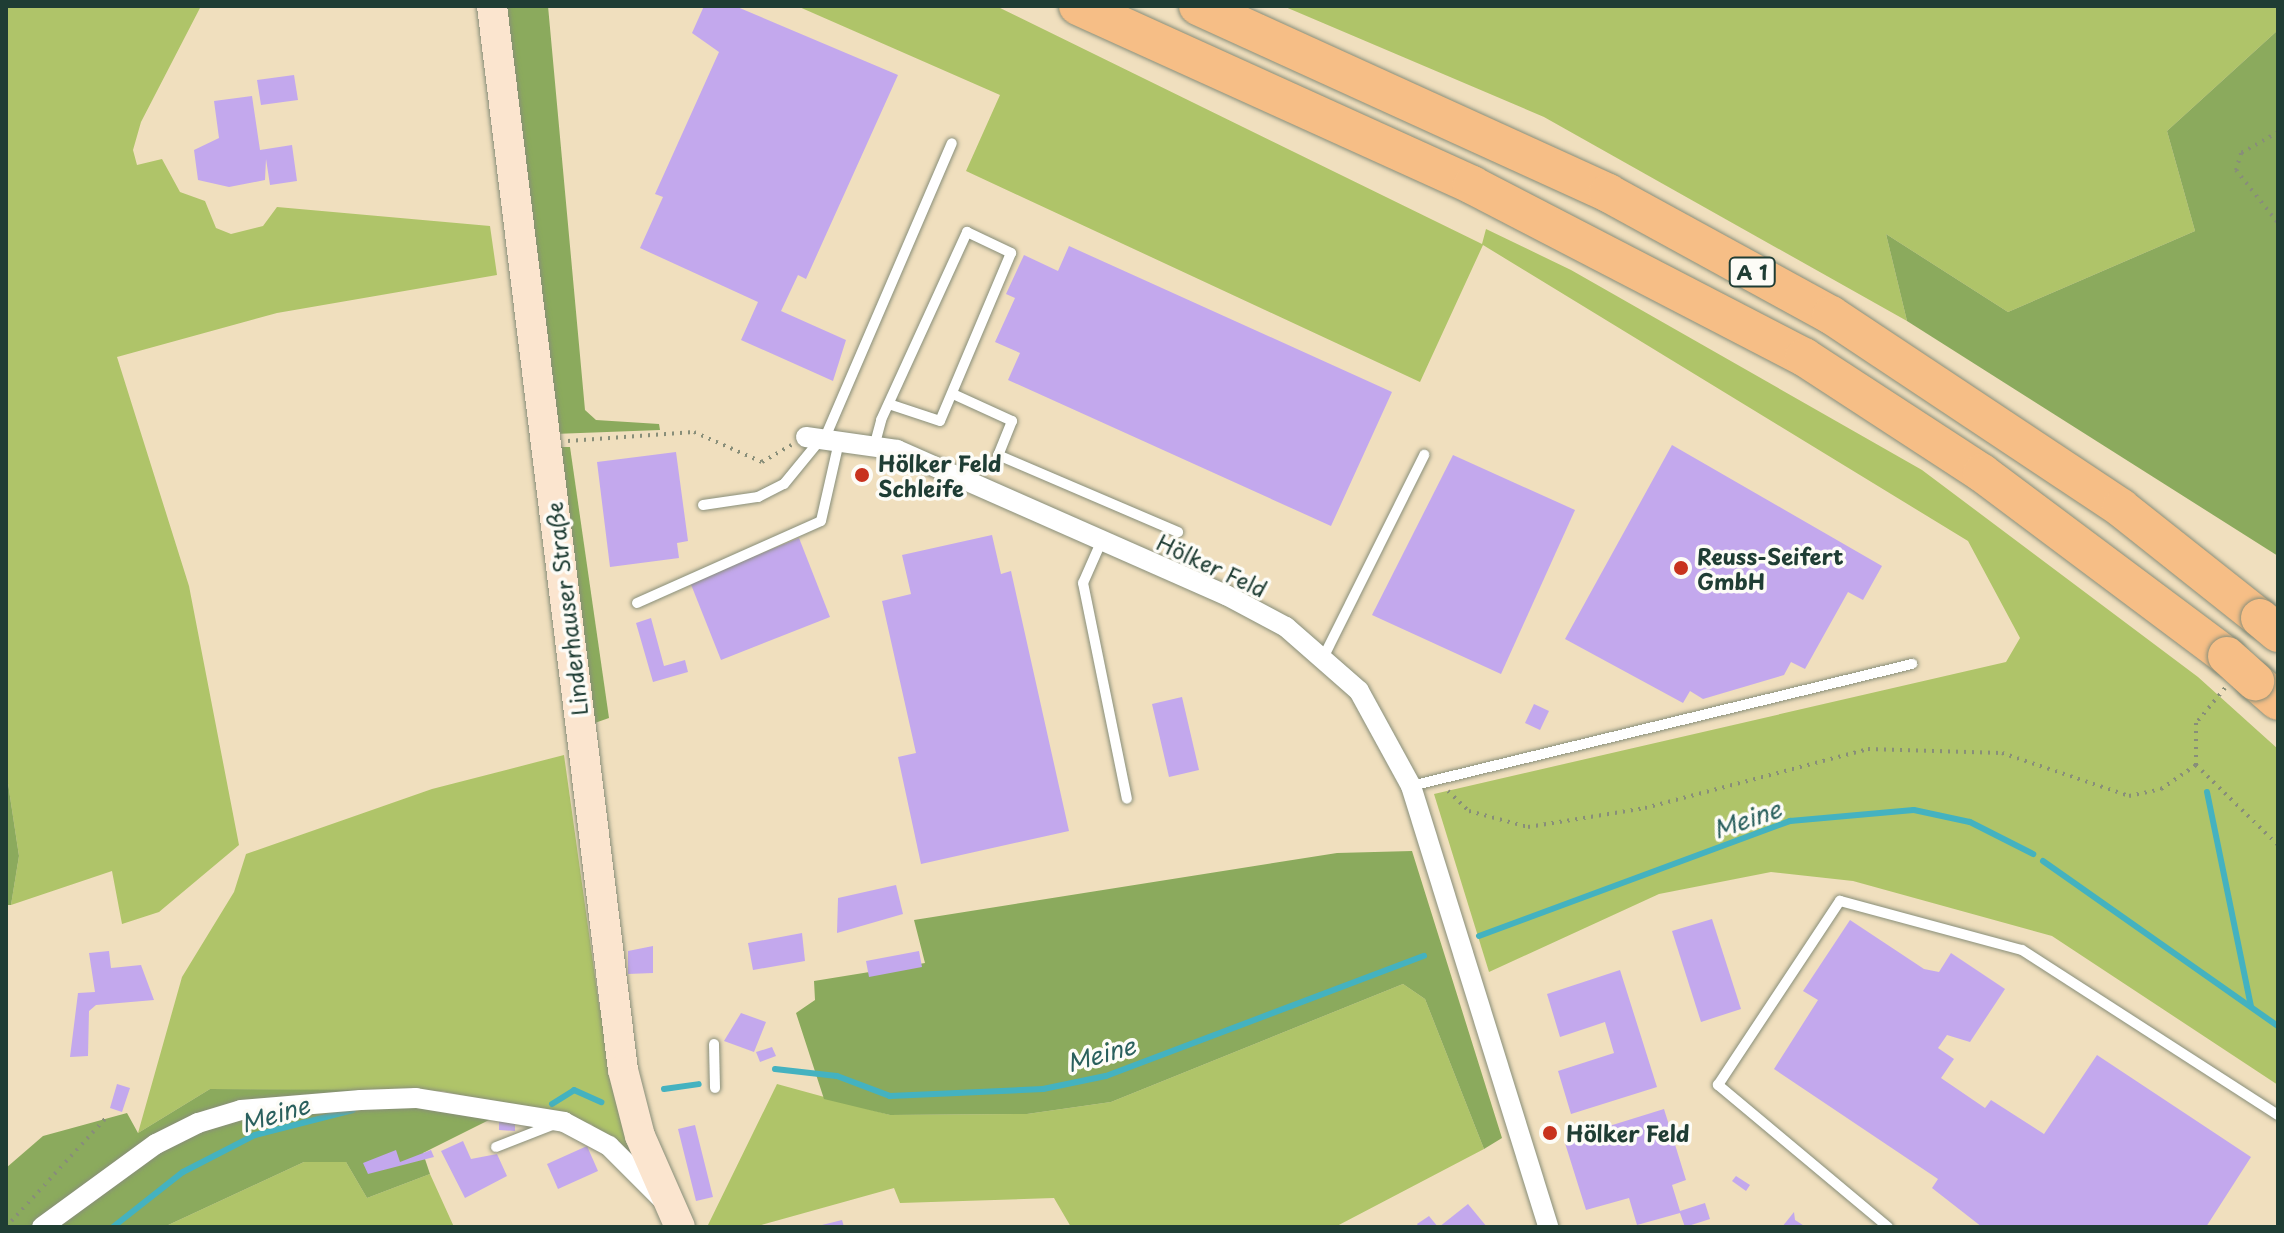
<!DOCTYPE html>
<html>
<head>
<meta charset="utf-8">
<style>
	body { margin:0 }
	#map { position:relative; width:2284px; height:1233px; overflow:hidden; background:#f0dfbe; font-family:"Playpen Sans",sans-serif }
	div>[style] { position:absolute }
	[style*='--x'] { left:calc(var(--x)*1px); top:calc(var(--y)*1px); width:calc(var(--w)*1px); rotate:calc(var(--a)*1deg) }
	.green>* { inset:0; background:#afc469 }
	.forest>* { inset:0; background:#8baa5d }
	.stream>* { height:6px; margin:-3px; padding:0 3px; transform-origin:3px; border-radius:3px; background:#44b2c0 }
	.building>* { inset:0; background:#c3a8ed }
	.path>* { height:4px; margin-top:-2px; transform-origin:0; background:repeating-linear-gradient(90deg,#888e79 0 2px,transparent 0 8px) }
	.roads { filter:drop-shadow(0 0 2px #888e79) drop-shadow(0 0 2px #888e79) }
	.lane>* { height:10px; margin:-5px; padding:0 5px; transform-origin:5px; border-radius:5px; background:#fff }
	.street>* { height:20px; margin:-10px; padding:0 10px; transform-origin:10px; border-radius:10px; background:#fff }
	.secondary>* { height:30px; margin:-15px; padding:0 15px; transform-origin:15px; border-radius:15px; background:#fbe5cf }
	.highway>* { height:38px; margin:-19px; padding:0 19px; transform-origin:19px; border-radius:19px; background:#f6be86 }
	.bridges { filter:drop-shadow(0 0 2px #888e79) drop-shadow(0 0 2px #888e79) }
	.highway-bridge>* { height:38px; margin:-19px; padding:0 19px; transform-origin:19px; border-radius:19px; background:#f6be86 }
	.dots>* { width:22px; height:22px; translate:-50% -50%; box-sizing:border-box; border:4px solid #fdfcf7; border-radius:50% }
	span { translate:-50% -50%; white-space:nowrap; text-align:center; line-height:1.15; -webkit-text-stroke:7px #fdfcf7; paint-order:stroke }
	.shield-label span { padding:2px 6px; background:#fdfcf7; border:2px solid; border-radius:6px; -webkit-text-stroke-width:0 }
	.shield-label { font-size:20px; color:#1f3d34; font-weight:700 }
	.poi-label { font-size:22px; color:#1f3d34; font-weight:700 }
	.left { translate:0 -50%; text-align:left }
	.street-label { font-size:22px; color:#1f3d34 }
	.water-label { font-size:24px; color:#2a605e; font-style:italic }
	.frame { position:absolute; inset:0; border:8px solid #1f3d34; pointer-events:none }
</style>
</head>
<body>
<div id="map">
	<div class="green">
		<i style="clip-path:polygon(6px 6px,201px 6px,141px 122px,133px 150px,137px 165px,162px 159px,180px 192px,205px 201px,216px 228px,231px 234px,263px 226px,277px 207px,490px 226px,497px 275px,277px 313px,117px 357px,189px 586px,239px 845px,159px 912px,122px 924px,112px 871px,11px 905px,19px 856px,6px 770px)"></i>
		<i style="clip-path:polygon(797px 6px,996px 6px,1482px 244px,1486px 229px,1571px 270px,1922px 470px,2198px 677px,2278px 749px,2278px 1085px,2052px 936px,1853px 881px,1771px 872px,1659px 894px,1489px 972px,1434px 794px,2006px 662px,2020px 638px,1968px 541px,1483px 245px,1420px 382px,966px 171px,1000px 95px)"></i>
		<i style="clip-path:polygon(1283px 6px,2278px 6px,2278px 30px,2167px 131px,2195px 231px,2008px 312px,1886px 234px,1907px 321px,1544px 117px)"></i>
		<i style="clip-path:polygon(564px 755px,599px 1005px,646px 1177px,591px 1124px,442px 1091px,210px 1089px,138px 1133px,182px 977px,234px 892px,246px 854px,432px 789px)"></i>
		<i style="clip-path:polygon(1403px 984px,1425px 999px,1484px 1149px,1335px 1227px,1071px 1227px,1054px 1198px,900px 1203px,894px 1188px,754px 1227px,707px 1227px,777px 1084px,890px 1115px,1027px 1114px,1111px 1102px)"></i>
		<i style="clip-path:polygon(304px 1162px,346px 1162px,367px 1198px,430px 1174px,454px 1227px,164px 1227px)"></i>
	</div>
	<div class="forest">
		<i style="clip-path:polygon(505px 6px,548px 6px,585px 410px,596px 420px,659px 424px,660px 430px,554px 434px)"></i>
		<i style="clip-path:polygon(2278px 30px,2278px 556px,1907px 321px,1886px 234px,2008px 312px,2195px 231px,2167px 131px)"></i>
		<i style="clip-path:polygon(556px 447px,570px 447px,609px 718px,589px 725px)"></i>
		<i style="clip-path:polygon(6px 770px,19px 856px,11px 905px,6px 905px)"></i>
		<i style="clip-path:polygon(1412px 851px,1502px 1138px,1484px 1149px,1425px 999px,1403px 984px,1111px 1102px,1027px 1114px,890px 1115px,824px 1099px,796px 1013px,815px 1000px,814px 981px,925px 963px,914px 920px,1337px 853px)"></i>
		<i style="clip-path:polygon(210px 1089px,383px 1090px,497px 1116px,423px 1153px,430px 1174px,367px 1198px,346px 1162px,304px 1162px,164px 1227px,6px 1227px,6px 1168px,43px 1136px,127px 1113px,138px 1133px)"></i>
	</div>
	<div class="stream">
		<i style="--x:2207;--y:792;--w:219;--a:78.4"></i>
		<i style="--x:2043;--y:861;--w:287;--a:35.1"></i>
		<i style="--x:1479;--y:936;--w:332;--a:-20.3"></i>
		<i style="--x:1790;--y:821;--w:124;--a:-5.1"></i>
		<i style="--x:1914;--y:810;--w:57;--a:12.1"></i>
		<i style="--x:1970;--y:822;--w:71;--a:26.9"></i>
		<i style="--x:775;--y:1069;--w:62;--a:6.4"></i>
		<i style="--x:837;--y:1076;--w:57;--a:20.7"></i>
		<i style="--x:890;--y:1096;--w:153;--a:-2.6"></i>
		<i style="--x:1043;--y:1089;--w:64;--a:-11.7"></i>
		<i style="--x:1106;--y:1076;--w:340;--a:-20.7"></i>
		<i style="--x:664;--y:1089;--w:35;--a:-8"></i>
		<i style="--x:552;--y:1104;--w:26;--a:-32"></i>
		<i style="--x:574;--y:1090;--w:30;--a:24"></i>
		<i style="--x:113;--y:1227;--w:89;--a:-38.2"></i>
		<i style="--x:183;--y:1172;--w:81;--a:-27.2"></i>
		<i style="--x:255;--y:1135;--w:101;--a:-14.3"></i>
	</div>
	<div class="building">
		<i style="clip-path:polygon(704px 6px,735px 6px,898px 75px,806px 279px,798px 275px,781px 311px,846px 340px,833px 381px,741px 340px,758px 302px,640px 248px,663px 197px,655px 194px,719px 52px,692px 33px)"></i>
		<i style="clip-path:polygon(294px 75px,298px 100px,261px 105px,257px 80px)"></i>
		<i style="clip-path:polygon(252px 96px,260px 150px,292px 145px,297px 181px,270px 185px,266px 159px,265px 180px,229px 187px,198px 180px,194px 150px,219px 138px,214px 101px)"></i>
		<i style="clip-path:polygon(1069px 246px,1392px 392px,1331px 526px,1008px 380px,1020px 353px,995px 342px,1015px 298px,1006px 294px,1024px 255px,1058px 271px)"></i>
		<i style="clip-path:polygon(1672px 445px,1882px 566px,1863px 600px,1848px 592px,1805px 669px,1791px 662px,1784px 675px,1703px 699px,1690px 691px,1683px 703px,1565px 639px)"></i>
		<i style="clip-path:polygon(676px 452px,688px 541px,677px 543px,679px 558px,610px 567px,597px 462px)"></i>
		<i style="clip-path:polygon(1453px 455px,1575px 510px,1501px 674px,1372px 615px)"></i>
		<i style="clip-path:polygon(992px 535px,1001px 574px,1011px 571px,1069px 831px,921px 864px,898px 757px,916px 753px,882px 601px,911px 594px,902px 555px)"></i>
		<i style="clip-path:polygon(799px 538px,830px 617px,721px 660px,690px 582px)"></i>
		<i style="clip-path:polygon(651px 618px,664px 666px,685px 660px,688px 672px,653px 682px,636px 623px)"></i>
		<i style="clip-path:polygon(1182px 697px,1199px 770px,1169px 777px,1152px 704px)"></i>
		<i style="clip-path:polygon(1534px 704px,1549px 711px,1540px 730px,1525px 723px)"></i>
		<i style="clip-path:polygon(896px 885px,903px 914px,837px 933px,838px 898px)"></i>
		<i style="clip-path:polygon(1712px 919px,1741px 1009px,1701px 1022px,1672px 931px)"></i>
		<i style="clip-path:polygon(1850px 920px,1924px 969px,1939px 972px,1951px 953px,2005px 989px,1970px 1042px,1947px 1035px,1938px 1048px,1954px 1059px,1941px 1078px,1985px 1108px,1991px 1100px,2044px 1134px,2097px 1055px,2251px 1157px,2206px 1227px,1982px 1227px,1932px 1188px,1938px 1179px,1774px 1069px,1818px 1000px,1803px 991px)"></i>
		<i style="clip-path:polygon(802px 933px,805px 961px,753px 970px,748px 943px)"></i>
		<i style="clip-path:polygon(653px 946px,653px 973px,628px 974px,628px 951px)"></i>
		<i style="clip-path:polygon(109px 951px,111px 968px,141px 965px,154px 1000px,96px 1005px,89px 1011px,88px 1056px,70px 1057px,78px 993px,95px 992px,89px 953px)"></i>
		<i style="clip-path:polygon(919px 951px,922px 967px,869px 977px,866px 961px)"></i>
		<i style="clip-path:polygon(1620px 970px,1657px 1087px,1571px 1114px,1558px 1071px,1614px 1053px,1605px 1022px,1560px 1037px,1547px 994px)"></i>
		<i style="clip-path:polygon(741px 1013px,766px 1022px,754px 1052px,724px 1041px)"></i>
		<i style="clip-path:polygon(772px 1047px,776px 1056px,760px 1062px,756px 1052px)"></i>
		<i style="clip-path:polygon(117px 1084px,130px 1088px,122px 1112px,110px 1108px)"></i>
		<i style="clip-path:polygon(1664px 1109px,1686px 1180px,1672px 1185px,1680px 1211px,1705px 1203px,1710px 1219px,1685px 1227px,1680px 1213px,1637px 1225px,1629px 1198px,1586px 1210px,1564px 1140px)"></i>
		<i style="clip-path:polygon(499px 1121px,515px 1122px,515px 1131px,499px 1130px)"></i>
		<i style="clip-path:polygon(695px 1125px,713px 1197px,696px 1201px,678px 1129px)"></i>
		<i style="clip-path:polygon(463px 1141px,471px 1159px,497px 1154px,507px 1176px,465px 1198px,441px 1151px)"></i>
		<i style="clip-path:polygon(587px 1146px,598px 1171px,558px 1189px,547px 1164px)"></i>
		<i style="clip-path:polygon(396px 1150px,400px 1162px,431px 1150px,434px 1157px,368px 1174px,363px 1163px)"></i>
		<i style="clip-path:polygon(1736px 1176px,1750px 1185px,1746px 1191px,1732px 1181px)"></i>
		<i style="clip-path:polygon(1468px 1204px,1487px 1227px,1439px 1227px)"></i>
		<i style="clip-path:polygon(1794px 1212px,1795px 1220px,1806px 1227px,1782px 1227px)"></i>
		<i style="clip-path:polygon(1429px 1216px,1438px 1227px,1419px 1227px,1417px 1224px)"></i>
		<i style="clip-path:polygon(842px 1220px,844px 1227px,818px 1227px,818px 1226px)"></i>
	</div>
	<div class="path">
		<i style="--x:2278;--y:132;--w:43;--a:150.4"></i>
		<i style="--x:2241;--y:153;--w:18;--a:106"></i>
		<i style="--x:2236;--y:170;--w:68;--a:51.6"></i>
		<i style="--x:568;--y:441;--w:126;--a:-4.1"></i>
		<i style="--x:694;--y:432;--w:74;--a:23.8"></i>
		<i style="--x:762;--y:462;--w:34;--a:-30"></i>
		<i style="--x:2225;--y:688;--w:45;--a:129.6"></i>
		<i style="--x:2196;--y:723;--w:42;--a:90"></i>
		<i style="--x:2196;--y:765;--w:115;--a:44.3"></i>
		<i style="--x:1448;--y:791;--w:29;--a:44"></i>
		<i style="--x:1469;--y:811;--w:61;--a:15.2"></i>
		<i style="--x:1528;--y:827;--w:119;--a:-9.2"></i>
		<i style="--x:1645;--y:808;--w:231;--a:-14.8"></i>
		<i style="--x:1868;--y:749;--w:134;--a:1.7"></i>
		<i style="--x:2002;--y:753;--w:134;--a:18.7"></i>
		<i style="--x:2129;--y:796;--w:33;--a:-12"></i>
		<i style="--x:2161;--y:789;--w:42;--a:-34.4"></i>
		<i style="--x:6;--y:1227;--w:148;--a:-47.5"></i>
	</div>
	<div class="roads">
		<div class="lane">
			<i style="--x:953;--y:394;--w:65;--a:24.6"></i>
			<i style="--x:1012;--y:421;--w:37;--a:112"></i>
			<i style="--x:998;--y:455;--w:196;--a:23.2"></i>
			<i style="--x:824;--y:440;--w:323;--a:-66.7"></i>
			<i style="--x:874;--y:447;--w:28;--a:-75"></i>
			<i style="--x:881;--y:420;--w:207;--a:-65.4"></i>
			<i style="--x:967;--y:232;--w:49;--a:25.5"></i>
			<i style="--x:1011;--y:253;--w:182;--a:112.9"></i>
			<i style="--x:940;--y:421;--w:54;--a:-161.6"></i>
			<i style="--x:703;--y:505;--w:56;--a:-8.3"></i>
			<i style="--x:758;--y:497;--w:29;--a:-27"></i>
			<i style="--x:784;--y:484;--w:58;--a:-50.6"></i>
			<i style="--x:1102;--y:540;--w:47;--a:113.8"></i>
			<i style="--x:1083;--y:583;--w:220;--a:78.5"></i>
			<i style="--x:637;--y:603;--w:201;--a:-24"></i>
			<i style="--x:821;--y:521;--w:81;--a:-77.2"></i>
			<i style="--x:1324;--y:656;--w:225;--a:-63.5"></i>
			<i style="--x:1411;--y:786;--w:516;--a:-13.69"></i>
			<i style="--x:714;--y:1044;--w:44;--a:88.7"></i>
			<i style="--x:496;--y:1147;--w:60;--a:-21.4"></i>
			<i style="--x:1888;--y:1227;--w:222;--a:-140.1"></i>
			<i style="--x:1718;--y:1085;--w:221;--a:-56.5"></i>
			<i style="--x:1840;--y:901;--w:188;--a:15.1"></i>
			<i style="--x:2022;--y:950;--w:305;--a:32.8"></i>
		</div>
		<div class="street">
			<i style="--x:806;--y:437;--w:92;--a:8.1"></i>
			<i style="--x:897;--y:450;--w:360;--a:23.8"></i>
			<i style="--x:1226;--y:595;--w:68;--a:28.1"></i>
			<i style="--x:1286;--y:627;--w:97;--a:41.2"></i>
			<i style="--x:1359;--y:691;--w:108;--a:61.3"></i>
			<i style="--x:1411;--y:786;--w:462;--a:72.7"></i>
			<i style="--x:42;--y:1227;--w:141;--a:-36.1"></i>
			<i style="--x:156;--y:1144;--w:47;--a:-26.6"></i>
			<i style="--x:198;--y:1123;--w:45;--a:-16.8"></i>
			<i style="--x:241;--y:1110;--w:120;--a:-4.8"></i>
			<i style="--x:361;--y:1100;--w:55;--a:-2.1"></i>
			<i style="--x:416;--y:1098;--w:150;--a:9.2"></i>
			<i style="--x:564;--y:1122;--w:51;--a:28.1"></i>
			<i style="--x:609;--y:1146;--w:75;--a:45"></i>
		</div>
		<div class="secondary">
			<i style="--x:492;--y:6;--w:1072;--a:82.98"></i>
			<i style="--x:623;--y:1070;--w:68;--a:75.6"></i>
			<i style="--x:640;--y:1136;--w:99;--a:66.3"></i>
		</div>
		<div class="highway">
			<i style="--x:1078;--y:6;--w:433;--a:24.4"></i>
			<i style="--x:1472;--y:185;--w:374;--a:27.4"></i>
			<i style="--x:1804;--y:357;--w:212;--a:33.1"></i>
			<i style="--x:1982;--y:473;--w:306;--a:36.8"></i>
			<i style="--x:1198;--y:6;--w:451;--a:24.5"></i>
			<i style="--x:1608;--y:193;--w:254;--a:28.7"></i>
			<i style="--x:1831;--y:315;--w:348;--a:33.6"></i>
			<i style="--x:2121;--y:508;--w:177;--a:38.4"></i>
			<i style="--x:2255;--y:681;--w:30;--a:41"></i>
		</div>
	</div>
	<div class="bridges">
		<div class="highway-bridge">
			<i style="--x:2260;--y:618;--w:23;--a:40"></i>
			<i style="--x:2227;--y:656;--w:38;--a:42"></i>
		</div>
	</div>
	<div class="dots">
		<i style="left:862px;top:475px;background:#c8321e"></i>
		<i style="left:1681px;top:568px;background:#c8321e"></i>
		<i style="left:1550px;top:1133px;background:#c8321e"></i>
	</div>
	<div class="shield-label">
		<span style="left:1752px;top:272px">A 1</span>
	</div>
	<div class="poi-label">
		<span class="left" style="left:878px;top:475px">Hölker Feld<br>Schleife</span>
		<span class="left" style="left:1697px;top:568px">Reuss-Seifert<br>GmbH</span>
		<span class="left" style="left:1566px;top:1133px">Hölker Feld</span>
	</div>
	<div class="street-label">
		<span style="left:1212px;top:565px;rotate:25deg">Hölker Feld</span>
		<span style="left:566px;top:609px;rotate:-97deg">Linderhauser Straße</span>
	</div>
	<div class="water-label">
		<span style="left:1747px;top:819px;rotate:-19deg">Meine</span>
		<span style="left:1101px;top:1054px;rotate:-16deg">Meine</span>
		<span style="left:275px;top:1114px;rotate:-17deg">Meine</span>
	</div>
	<div class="frame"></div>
</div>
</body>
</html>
